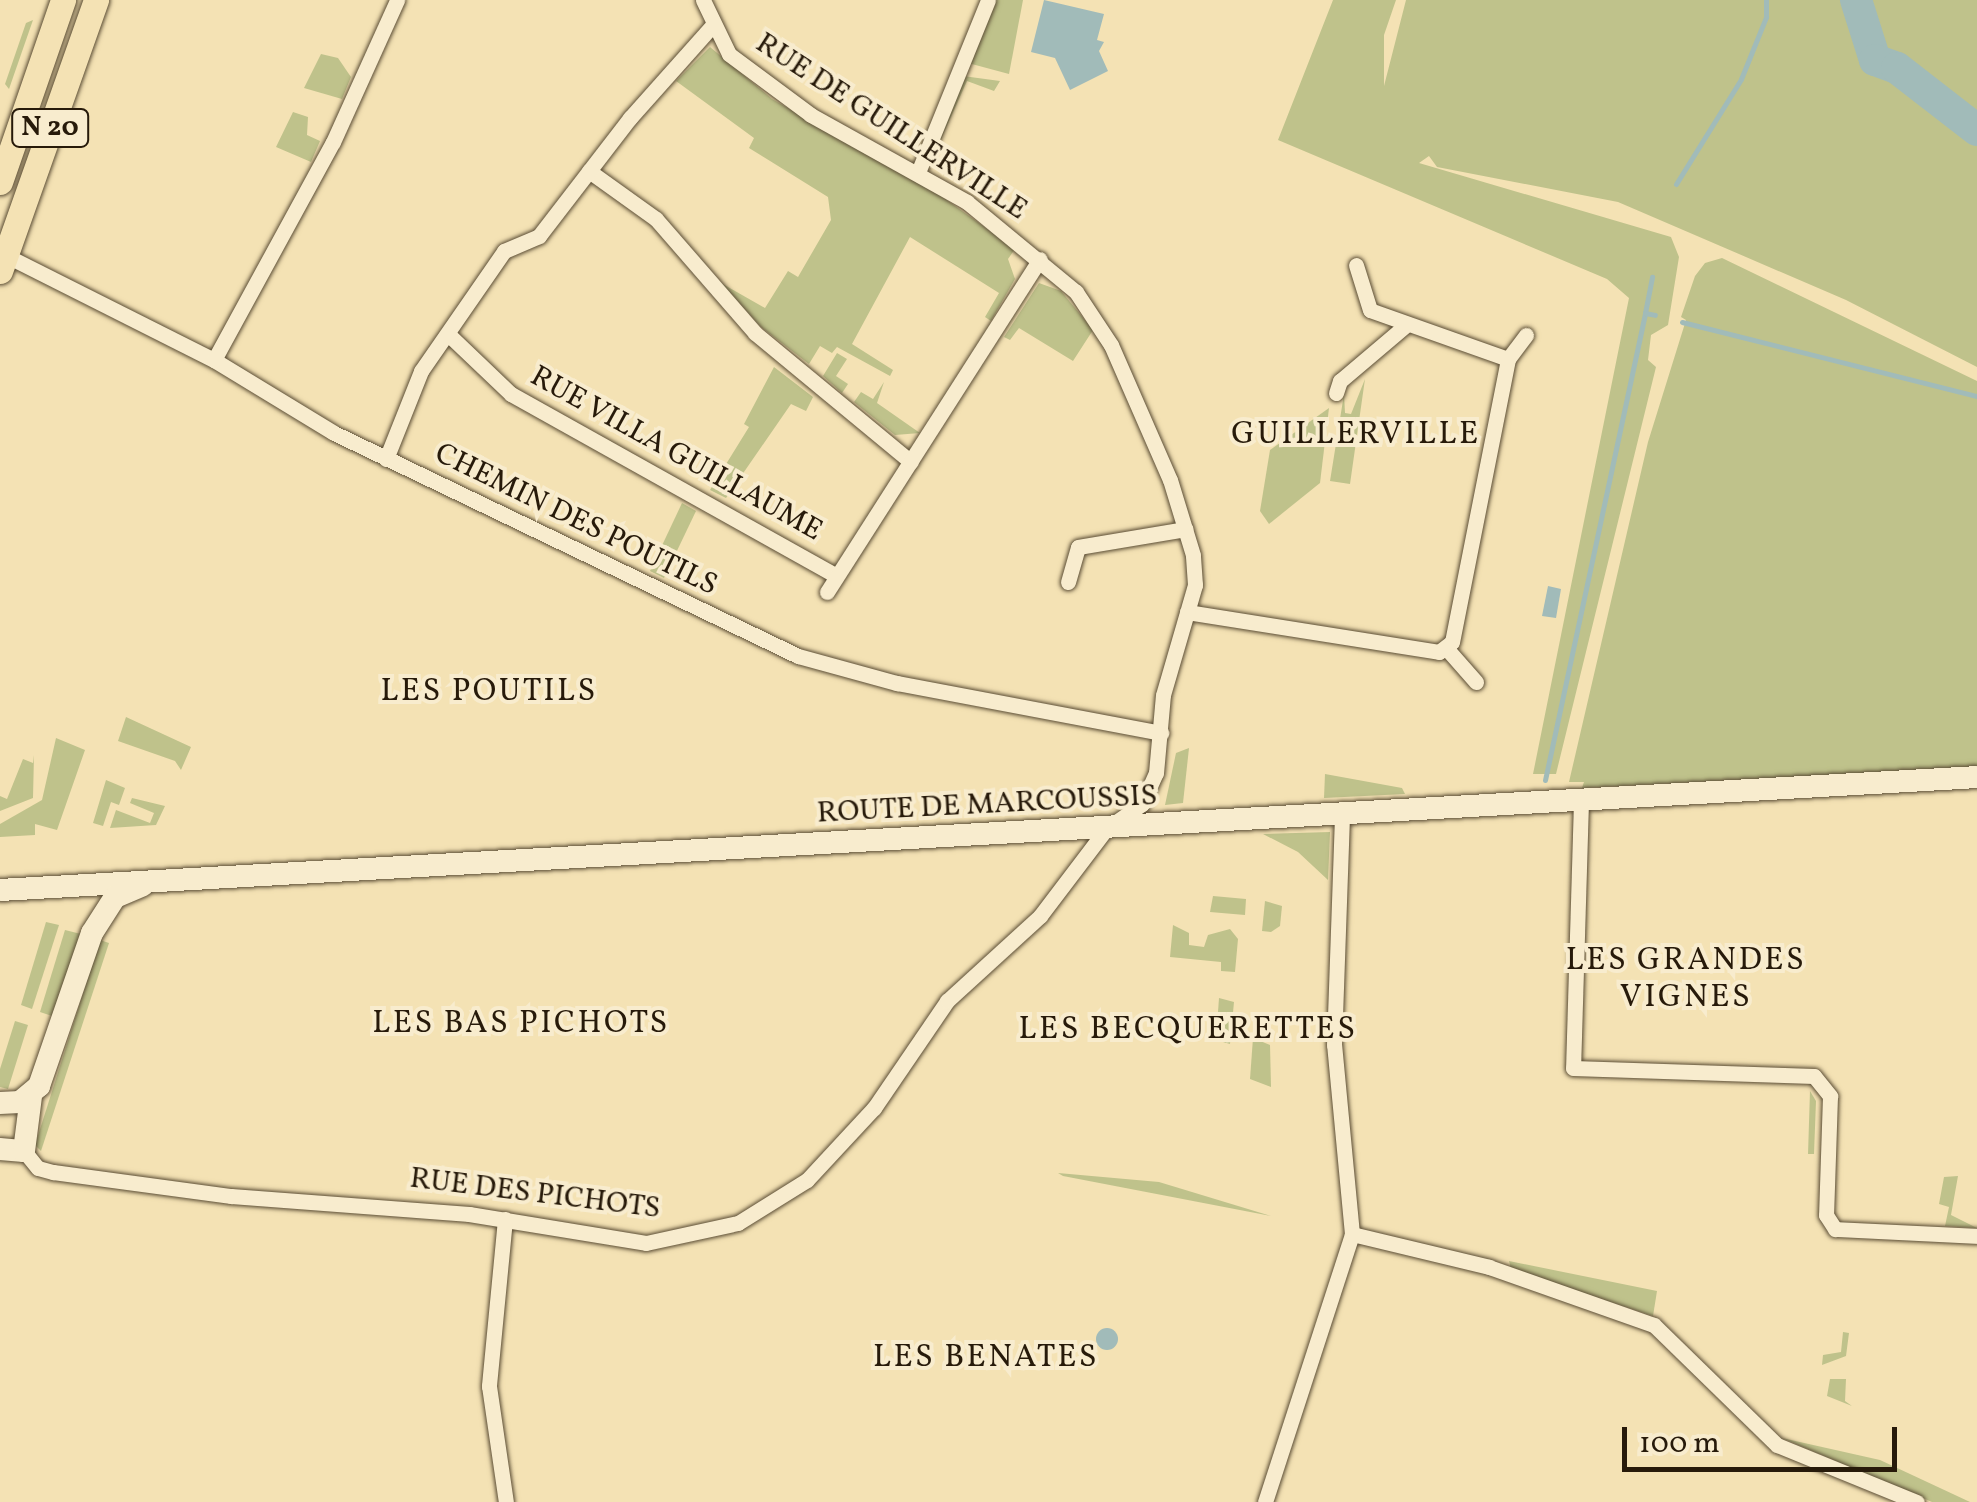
<!DOCTYPE html>
<html>
<head>
<meta charset="utf-8">
<style>
	body { margin:0 }
	#map { position:relative; width:1977px; height:1502px; overflow:hidden; background:#f4e2b4; font-family:Vollkorn,serif }
	div>[style] { position:absolute }
	[style*='--x'] { left:calc(var(--x)*1px); top:calc(var(--y)*1px); width:calc(var(--w)*1px); rotate:calc(var(--a)*1deg) }
	.green>* { inset:0; background:#bfc28b }
	.water>* { inset:0; background:#a1bbb9 }
	.round { border-radius:50% }
	.stream>* { height:5px; margin:-2.5px; padding:0 2.5px; transform-origin:2.5px; border-radius:2.5px; background:#a1bbb9 }
	.river>* { height:32px; margin:-16px; padding:0 16px; transform-origin:16px; border-radius:16px; background:#a1bbb9 }
	.roads { filter:drop-shadow(0 0 2px #5a4c34) drop-shadow(0 0 2px #5a4c34) }
	.street>* { height:15px; margin:-7.5px; padding:0 7.5px; transform-origin:7.5px; border-radius:7.5px; background:#f8ecce }
	.secondary>* { height:22px; margin:-11px; padding:0 11px; transform-origin:11px; border-radius:11px; background:#f8ecce }
	.primary>* { height:25px; margin:-12.5px; padding:0 12.5px; transform-origin:12.5px; border-radius:12.5px; background:#f4e2b4 }
	span { translate:-50% -50%; white-space:nowrap; text-align:center; line-height:1.15; -webkit-text-stroke:8px #f8ecce; paint-order:stroke }
	.shield-label span { padding:2px 8px; background:#f8ecce; border:2px solid; border-radius:8px; -webkit-text-stroke-width:0 }
	.shield-label { font-size:28px; color:#271a0a; font-weight:700 }
	.street-label { font-size:30px; color:#271a0a }
	.neighbourhood-label { font-size:32px; color:#271a0a; letter-spacing:2.5px }
	.scale { position:absolute; left:1622px; top:1427px; width:275px; height:45px; box-sizing:border-box; border:5px solid #271a0a; border-top:0; padding-left:12px; font-size:30px; line-height:35px; white-space:nowrap; color:#271a0a; -webkit-text-stroke:8px #f8ecce; paint-order:stroke }
</style>
</head>
<body>
<div id="map">
	<div class="green">
		<i style="clip-path:polygon(996px 0,1023px 0,1009px 74px,968px 63px)"></i>
		<i style="clip-path:polygon(1333px 0,1396px 0,1384px 35px,1384px 86px,1406px 0,1977px 0,1977px 367px,1846px 300px,1618px 202px,1437px 167px,1429px 156px,1419px 163px,1671px 237px,1679px 257px,1668px 325px,1651px 335px,1648px 360px,1656px 367px,1556px 774px,1533px 774px,1629px 298px,1607px 279px,1278px 140px)"></i>
		<i style="clip-path:polygon(33px 20px,9px 89px,5px 84px,26px 23px)"></i>
		<i style="clip-path:polygon(710px 47px,772px 99px,937px 193px,1015px 249px,1008px 259px,1015px 279px,991px 321px,985px 317px,999px 293px,910px 237px,852px 344px,893px 370px,890px 376px,837px 347px,832px 353px,820px 346px,809px 364px,761px 327px,721px 283px,765px 308px,788px 271px,798px 277px,831px 220px,828px 197px,749px 148px,754px 138px,676px 81px)"></i>
		<i style="clip-path:polygon(321px 54px,338px 58px,351px 77px,342px 99px,304px 88px)"></i>
		<i style="clip-path:polygon(963px 76px,1000px 81px,994px 91px,967px 81px,934px 155px)"></i>
		<i style="clip-path:polygon(293px 112px,308px 117px,307px 135px,320px 141px,311px 162px,276px 147px)"></i>
		<i style="clip-path:polygon(1722px 258px,1977px 381px,1977px 767px,1582px 788px,1584px 782px,1569px 782px,1648px 442px,1686px 320px,1681px 317px,1695px 276px,1705px 263px)"></i>
		<i style="clip-path:polygon(1039px 283px,1061px 291px,1093px 330px,1073px 361px,1019px 328px,1010px 340px,1004px 337px)"></i>
		<i style="clip-path:polygon(837px 353px,847px 359px,836px 376px,848px 384px,842px 393px,823px 376px)"></i>
		<i style="clip-path:polygon(774px 367px,813px 397px,806px 411px,791px 404px,726px 498px,710px 490px,749px 427px,744px 424px)"></i>
		<i style="clip-path:polygon(1365px 379px,1350px 484px,1330px 481px,1344px 394px,1345px 413px,1351px 414px)"></i>
		<i style="clip-path:polygon(884px 382px,877px 403px,920px 433px,895px 435px,854px 402px,861px 392px,873px 399px)"></i>
		<i style="clip-path:polygon(1329px 408px,1320px 483px,1269px 524px,1260px 511px,1270px 450px)"></i>
		<i style="clip-path:polygon(682px 503px,696px 511px,664px 578px,650px 571px)"></i>
		<i style="clip-path:polygon(126px 717px,191px 747px,181px 770px,175px 761px,118px 741px)"></i>
		<i style="clip-path:polygon(56px 738px,85px 750px,57px 830px,35px 824px,35px 835px,0 837px,0 824px,42px 800px)"></i>
		<i style="clip-path:polygon(1189px 748px,1183px 803px,1165px 805px,1176px 753px)"></i>
		<i style="clip-path:polygon(34px 755px,33px 798px,0 811px,0 796px,7px 799px,23px 759px,33px 763px)"></i>
		<i style="clip-path:polygon(1325px 774px,1402px 788px,1405px 794px,1324px 798px)"></i>
		<i style="clip-path:polygon(106px 780px,125px 788px,119px 805px,111px 802px,103px 826px,93px 823px)"></i>
		<i style="clip-path:polygon(132px 798px,165px 806px,156px 825px,110px 828px,116px 810px,150px 823px,154px 813px,130px 803px)"></i>
		<i style="clip-path:polygon(1330px 832px,1328px 880px,1298px 852px,1263px 834px)"></i>
		<i style="clip-path:polygon(1213px 896px,1246px 899px,1245px 915px,1210px 912px)"></i>
		<i style="clip-path:polygon(1265px 901px,1282px 906px,1280px 926px,1271px 932px,1262px 931px)"></i>
		<i style="clip-path:polygon(46px 922px,59px 925px,32px 1009px,21px 1005px)"></i>
		<i style="clip-path:polygon(1173px 925px,1189px 933px,1189px 945px,1204px 947px,1208px 935px,1230px 929px,1238px 939px,1235px 972px,1221px 971px,1221px 962px,1170px 957px)"></i>
		<i style="clip-path:polygon(65px 930px,81px 934px,52px 1016px,40px 1012px)"></i>
		<i style="clip-path:polygon(100px 940px,109px 943px,41px 1151px,35px 1145px)"></i>
		<i style="clip-path:polygon(1219px 998px,1234px 1002px,1230px 1044px,1216px 1040px)"></i>
		<i style="clip-path:polygon(15px 1021px,28px 1025px,8px 1089px,0 1087px,0 1069px)"></i>
		<i style="clip-path:polygon(1253px 1038px,1270px 1045px,1271px 1087px,1250px 1079px)"></i>
		<i style="clip-path:polygon(1810px 1091px,1816px 1101px,1814px 1154px,1808px 1154px)"></i>
		<i style="clip-path:polygon(1058px 1173px,1159px 1182px,1271px 1216px,1063px 1176px)"></i>
		<i style="clip-path:polygon(1958px 1176px,1951px 1215px,1977px 1228px,1945px 1226px,1949px 1207px,1939px 1204px,1944px 1177px)"></i>
		<i style="clip-path:polygon(1509px 1261px,1657px 1291px,1653px 1316px,1511px 1269px)"></i>
		<i style="clip-path:polygon(1843px 1332px,1849px 1333px,1846px 1356px,1822px 1365px,1823px 1355px,1841px 1352px)"></i>
		<i style="clip-path:polygon(1830px 1379px,1846px 1379px,1845px 1401px,1852px 1406px,1827px 1396px)"></i>
		<i style="clip-path:polygon(1782px 1438px,1880px 1460px,1970px 1502px,1932px 1502px)"></i>
	</div>
	<div class="water">
		<i style="clip-path:polygon(1044px 0,1104px 14px,1097px 40px,1104px 42px,1099px 51px,1108px 71px,1070px 90px,1055px 58px,1031px 52px)"></i>
		<i style="clip-path:polygon(1548px 586px,1561px 589px,1556px 618px,1542px 616px)"></i>
		<i class="round" style="left:1096px;top:1328px;width:22px;height:22px"></i>
	</div>
	<div class="stream">
		<i style="--x:1860;--y:6;--w:8;--a:-45"></i>
		<i style="--x:1676;--y:184;--w:123;--a:-58.2"></i>
		<i style="--x:1741;--y:79;--w:67;--a:-68"></i>
		<i style="--x:1766;--y:17;--w:17;--a:-90"></i>
		<i style="--x:1645;--y:313;--w:37;--a:-79"></i>
		<i style="--x:1682;--y:322;--w:304;--a:14.1"></i>
		<i style="--x:1545;--y:780;--w:478;--a:-77.9"></i>
		<i style="--x:1645;--y:313;--w:10;--a:11"></i>
	</div>
	<div class="river">
		<i style="--x:1856;--y:0;--w:63;--a:72.4"></i>
		<i style="--x:1875;--y:60;--w:23;--a:20"></i>
		<i style="--x:1897;--y:68;--w:101;--a:37.8"></i>
	</div>
	<div class="roads">
		<div class="street">
			<i style="--x:919;--y:170;--w:183;--a:-67.9"></i>
			<i style="--x:589;--y:171;--w:82;--a:35.6"></i>
			<i style="--x:656;--y:219;--w:151;--a:49"></i>
			<i style="--x:755;--y:333;--w:202;--a:39.6"></i>
			<i style="--x:5;--y:255;--w:234;--a:26.7"></i>
			<i style="--x:214;--y:360;--w:140;--a:31.3"></i>
			<i style="--x:334;--y:433;--w:515;--a:25.67"></i>
			<i style="--x:798;--y:656;--w:103;--a:15.3"></i>
			<i style="--x:897;--y:683;--w:269;--a:10.7"></i>
			<i style="--x:449;--y:335;--w:86;--a:43.6"></i>
			<i style="--x:511;--y:394;--w:372;--a:29.2"></i>
			<i style="--x:1508;--y:359;--w:30;--a:-53"></i>
			<i style="--x:214;--y:360;--w:248;--a:-61.4"></i>
			<i style="--x:333;--y:142;--w:156;--a:-65.7"></i>
			<i style="--x:1336;--y:393;--w:13;--a:-72"></i>
			<i style="--x:1340;--y:381;--w:87;--a:-40.3"></i>
			<i style="--x:386;--y:459;--w:95;--a:-68.3"></i>
			<i style="--x:421;--y:371;--w:146;--a:-55.3"></i>
			<i style="--x:504;--y:251;--w:38;--a:-23"></i>
			<i style="--x:539;--y:236;--w:149;--a:-52.4"></i>
			<i style="--x:630;--y:118;--w:122;--a:-48.3"></i>
			<i style="--x:1068;--y:582;--w:36;--a:-74"></i>
			<i style="--x:1078;--y:547;--w:109;--a:-9.5"></i>
			<i style="--x:827;--y:592;--w:395;--a:-57.4"></i>
			<i style="--x:1187;--y:612;--w:255;--a:9"></i>
			<i style="--x:1439;--y:652;--w:16;--a:-38"></i>
			<i style="--x:1452;--y:642;--w:288;--a:-78.8"></i>
			<i style="--x:1508;--y:359;--w:146;--a:-160.5"></i>
			<i style="--x:1370;--y:310;--w:47;--a:-107.3"></i>
			<i style="--x:1447;--y:649;--w:44;--a:48.7"></i>
			<i style="--x:1581;--y:801;--w:267;--a:91.7"></i>
			<i style="--x:1573;--y:1068;--w:241;--a:1.9"></i>
			<i style="--x:1814;--y:1076;--w:26;--a:51"></i>
			<i style="--x:1830;--y:1096;--w:119;--a:91.9"></i>
			<i style="--x:1826;--y:1215;--w:17;--a:57"></i>
			<i style="--x:1835;--y:1229;--w:142;--a:2.8"></i>
			<i style="--x:24;--y:1151;--w:22;--a:51"></i>
			<i style="--x:38;--y:1168;--w:16;--a:15"></i>
			<i style="--x:53;--y:1172;--w:180;--a:7.7"></i>
			<i style="--x:231;--y:1196;--w:239;--a:4.3"></i>
			<i style="--x:469;--y:1214;--w:179;--a:9.3"></i>
			<i style="--x:646;--y:1243;--w:94;--a:-12.3"></i>
			<i style="--x:738;--y:1223;--w:81;--a:-31.9"></i>
			<i style="--x:807;--y:1180;--w:98;--a:-47.1"></i>
			<i style="--x:874;--y:1108;--w:130;--a:-55.7"></i>
			<i style="--x:947;--y:1001;--w:126;--a:-42.4"></i>
			<i style="--x:1040;--y:916;--w:109;--a:-52.8"></i>
			<i style="--x:1106;--y:829;--w:44;--a:-34.8"></i>
			<i style="--x:1142;--y:804;--w:34;--a:-66"></i>
			<i style="--x:1156;--y:773;--w:78;--a:-84.9"></i>
			<i style="--x:1163;--y:695;--w:115;--a:-73.8"></i>
			<i style="--x:1195;--y:585;--w:30;--a:-94"></i>
			<i style="--x:1193;--y:555;--w:78;--a:-107"></i>
			<i style="--x:1170;--y:480;--w:147;--a:-113.6"></i>
			<i style="--x:1111;--y:345;--w:64;--a:-123.4"></i>
			<i style="--x:1076;--y:292;--w:141;--a:-140.5"></i>
			<i style="--x:967;--y:202;--w:179;--a:-150.9"></i>
			<i style="--x:811;--y:115;--w:102;--a:-143.4"></i>
			<i style="--x:729;--y:54;--w:60;--a:-115.7"></i>
			<i style="--x:505;--y:1219;--w:168;--a:95.5"></i>
			<i style="--x:489;--y:1386;--w:117;--a:81.7"></i>
			<i style="--x:1352;--y:1234;--w:141;--a:13.5"></i>
			<i style="--x:1489;--y:1267;--w:175;--a:19.4"></i>
			<i style="--x:1654;--y:1325;--w:172;--a:44.3"></i>
			<i style="--x:1777;--y:1445;--w:151;--a:22.2"></i>
			<i style="--x:1265;--y:1502;--w:282;--a:-72"></i>
			<i style="--x:1352;--y:1234;--w:190;--a:-95.4"></i>
			<i style="--x:1334;--y:1045;--w:229;--a:-88"></i>
		</div>
		<div class="secondary">
			<i style="--x:0;--y:890;--w:1980;--a:-3.27"></i>
			<i style="--x:0;--y:1103;--w:20;--a:-3"></i>
			<i style="--x:20;--y:1102;--w:25;--a:-40"></i>
			<i style="--x:39;--y:1086;--w:162;--a:-70.9"></i>
			<i style="--x:92;--y:933;--w:43;--a:-57.4"></i>
			<i style="--x:115;--y:897;--w:30;--a:-23"></i>
			<i style="--x:0;--y:1149;--w:24;--a:5"></i>
			<i style="--x:24;--y:1151;--w:55;--a:-82.7"></i>
		</div>
		<div class="primary">
			<i style="--x:0;--y:182;--w:193;--a:-70.9"></i>
			<i style="--x:0;--y:271;--w:288;--a:-70.5"></i>
		</div>
	</div>
	<div class="shield-label">
		<span style="left:50px;top:128px">N 20</span>
	</div>
	<div class="street-label">
		<span style="left:891px;top:127px;rotate:33deg">RUE DE GUILLERVILLE</span>
		<span style="left:676px;top:454px;rotate:29deg">RUE VILLA GUILLAUME</span>
		<span style="left:576px;top:520px;rotate:26deg">CHEMIN DES POUTILS</span>
		<span style="left:987px;top:805px;rotate:-3deg">ROUTE DE MARCOUSSIS</span>
		<span style="left:535px;top:1194px;rotate:7deg">RUE DES PICHOTS</span>
	</div>
	<div class="neighbourhood-label">
		<span style="left:1356px;top:435px">GUILLERVILLE</span>
		<span style="left:489px;top:692px">LES POUTILS</span>
		<span style="left:1686px;top:980px">LES GRANDES<br>VIGNES</span>
		<span style="left:521px;top:1024px">LES BAS PICHOTS</span>
		<span style="left:1188px;top:1030px">LES BECQUERETTES</span>
		<span style="left:986px;top:1358px">LES BENATES</span>
	</div>
	<div class="scale">100 m</div>
</div>
</body>
</html>
